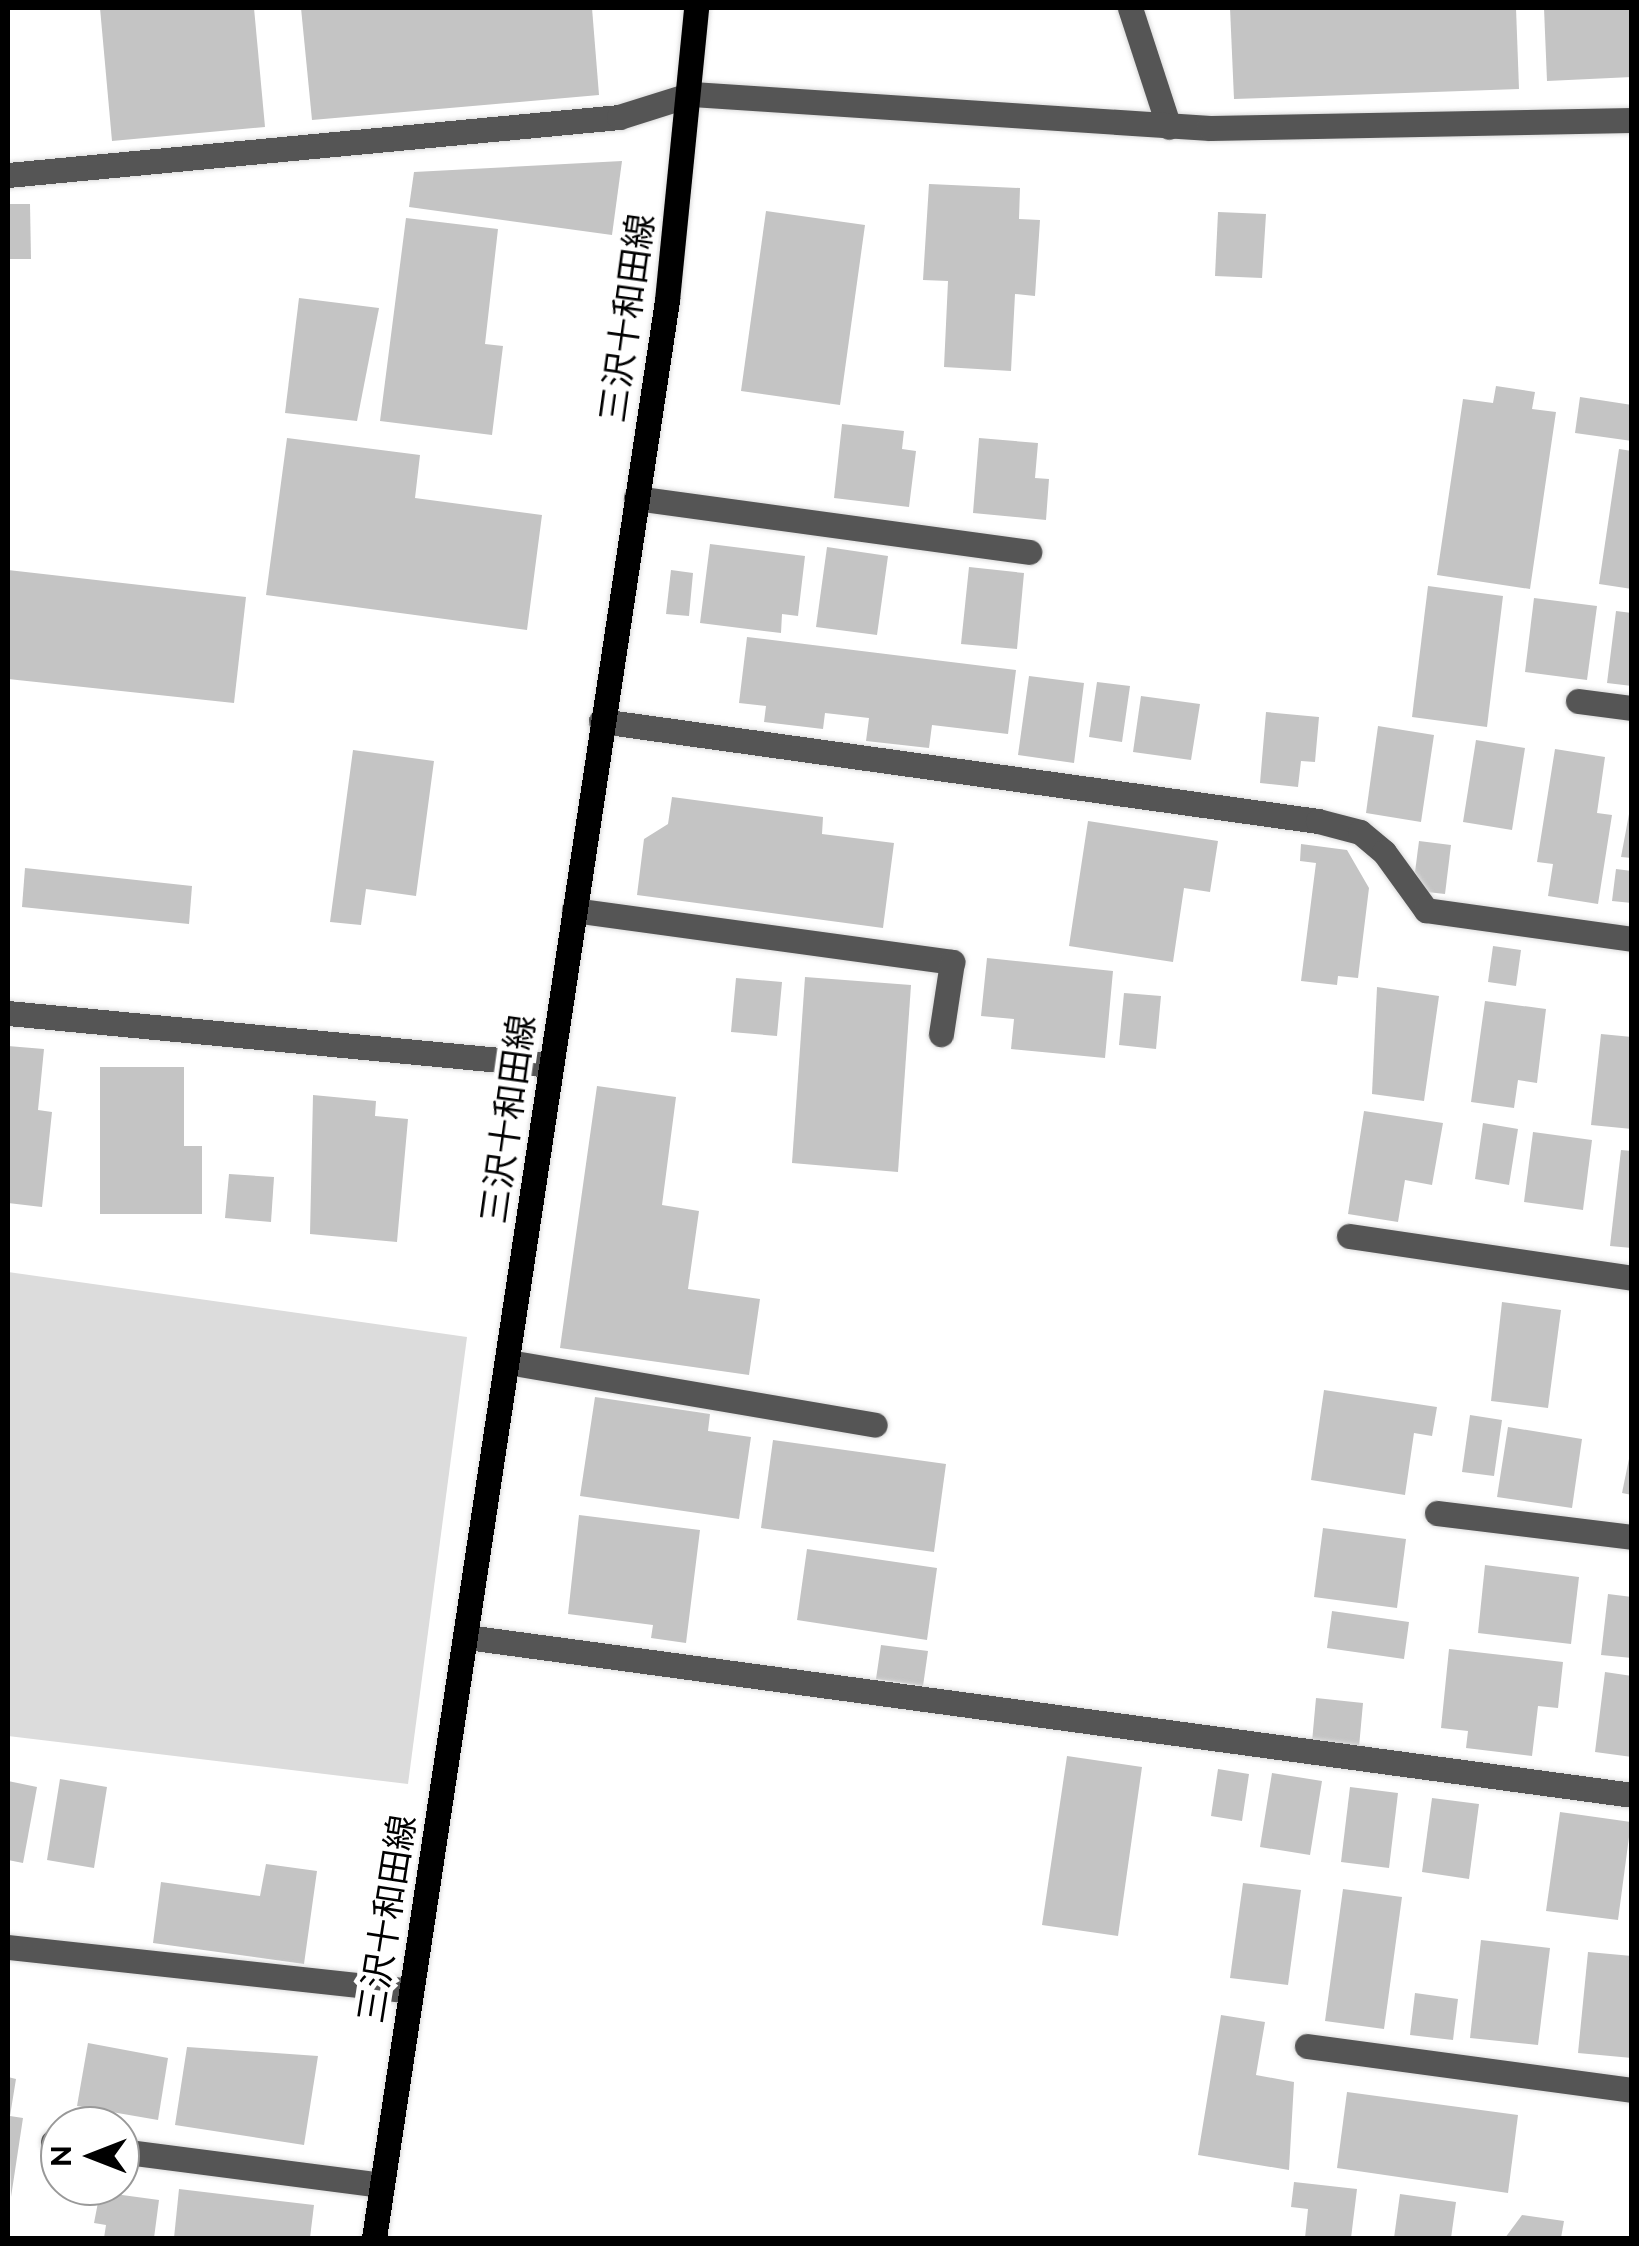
<!DOCTYPE html>
<html>
<head>
<meta charset="utf-8">
<style>
	body { margin:0 }
	#map { position:relative; width:1639px; height:2246px; overflow:hidden; background:#fff; font-family:Raleway,"Noto Sans JP",sans-serif }
	div>[style] { position:absolute }
	[style*='--x'] { left:calc(var(--x)*1px); top:calc(var(--y)*1px); width:calc(var(--w)*1px); rotate:calc(var(--a)*1deg) }
	.green>* { inset:0; background:#dcdcdc }
	.building>* { inset:0; background:#c4c4c4 }
	.roads { filter:drop-shadow(0 0 2px #dbdbdb) drop-shadow(0 0 2px #dbdbdb) }
	.minor>* { height:25px; margin:-12.5px; padding:0 12.5px; transform-origin:12.5px; border-radius:12.5px; background:#555 }
	.major>* { height:25px; margin:-12.5px; padding:0 12.5px; transform-origin:12.5px; border-radius:12.5px; background:#000 }
	span { translate:-50% -50%; white-space:nowrap; text-align:center; line-height:1.15; -webkit-text-stroke:10px #fff; paint-order:stroke }
	.street-label { font-size:35px; color:#000 }
	.frame { position:absolute; inset:0; border:10px solid #000; pointer-events:none }
	.north { position:absolute; left:40px; top:2106px; width:100px; height:100px; box-sizing:border-box; background:#fff; border:2px solid #999; border-radius:50%; rotate:270deg; font-size:28px; font-weight:700; line-height:40px; text-align:center; color:#000 }
	.north::after { content:''; display:block; margin:auto; width:35px; height:45px; background:#000; clip-path:polygon(50% 0,100% 100%,50% 72%,0 100%) }
</style>
</head>
<body>
<div id="map">
	<div class="green">
		<i style="clip-path:polygon(8px 1272px,467px 1337px,408px 1784px,8px 1736px)"></i>
	</div>
	<div class="building">
		<i style="clip-path:polygon(100px 8px,254px 8px,265px 127px,112px 141px)"></i>
		<i style="clip-path:polygon(301px 8px,592px 8px,599px 95px,312px 120px)"></i>
		<i style="clip-path:polygon(1230px 8px,1516px 8px,1519px 89px,1234px 99px)"></i>
		<i style="clip-path:polygon(1544px 8px,1632px 8px,1632px 77px,1547px 81px)"></i>
		<i style="clip-path:polygon(622px 161px,612px 235px,409px 207px,414px 172px)"></i>
		<i style="clip-path:polygon(929px 184px,1020px 188px,1019px 219px,1040px 220px,1035px 296px,1015px 294px,1011px 371px,944px 367px,948px 281px,923px 280px)"></i>
		<i style="clip-path:polygon(8px 204px,30px 204px,31px 259px,8px 259px)"></i>
		<i style="clip-path:polygon(766px 211px,865px 225px,840px 405px,741px 391px)"></i>
		<i style="clip-path:polygon(1218px 212px,1266px 214px,1262px 278px,1215px 276px)"></i>
		<i style="clip-path:polygon(406px 218px,498px 229px,485px 344px,503px 346px,492px 435px,380px 421px)"></i>
		<i style="clip-path:polygon(299px 298px,379px 308px,357px 421px,285px 413px)"></i>
		<i style="clip-path:polygon(1496px 386px,1535px 392px,1532px 409px,1556px 412px,1530px 589px,1437px 575px,1463px 399px,1493px 403px)"></i>
		<i style="clip-path:polygon(1580px 397px,1632px 405px,1632px 441px,1575px 433px)"></i>
		<i style="clip-path:polygon(842px 424px,904px 431px,902px 449px,916px 451px,909px 507px,834px 498px)"></i>
		<i style="clip-path:polygon(287px 438px,420px 455px,415px 498px,542px 515px,527px 630px,266px 595px)"></i>
		<i style="clip-path:polygon(979px 438px,1038px 443px,1035px 478px,1049px 479px,1046px 520px,973px 513px)"></i>
		<i style="clip-path:polygon(1619px 449px,1632px 451px,1632px 589px,1599px 584px)"></i>
		<i style="clip-path:polygon(710px 544px,805px 556px,798px 616px,782px 614px,781px 633px,700px 623px)"></i>
		<i style="clip-path:polygon(827px 547px,888px 556px,877px 635px,816px 627px)"></i>
		<i style="clip-path:polygon(969px 567px,1024px 573px,1017px 649px,961px 644px)"></i>
		<i style="clip-path:polygon(8px 570px,246px 597px,234px 703px,8px 679px)"></i>
		<i style="clip-path:polygon(671px 570px,693px 573px,689px 616px,666px 614px)"></i>
		<i style="clip-path:polygon(1428px 586px,1503px 596px,1487px 727px,1412px 717px)"></i>
		<i style="clip-path:polygon(1534px 598px,1597px 606px,1587px 680px,1525px 672px)"></i>
		<i style="clip-path:polygon(1616px 611px,1632px 613px,1632px 686px,1607px 683px)"></i>
		<i style="clip-path:polygon(747px 637px,1016px 670px,1008px 734px,932px 725px,929px 748px,866px 741px,869px 718px,825px 713px,823px 729px,764px 722px,766px 706px,739px 703px)"></i>
		<i style="clip-path:polygon(1029px 676px,1084px 683px,1074px 763px,1018px 755px)"></i>
		<i style="clip-path:polygon(1097px 682px,1130px 686px,1122px 742px,1089px 737px)"></i>
		<i style="clip-path:polygon(1141px 696px,1200px 704px,1191px 760px,1133px 752px)"></i>
		<i style="clip-path:polygon(1266px 712px,1319px 717px,1315px 762px,1301px 761px,1298px 787px,1260px 783px)"></i>
		<i style="clip-path:polygon(1378px 726px,1434px 735px,1421px 822px,1366px 813px)"></i>
		<i style="clip-path:polygon(1476px 740px,1525px 748px,1512px 830px,1463px 822px)"></i>
		<i style="clip-path:polygon(1555px 749px,1605px 757px,1597px 813px,1612px 815px,1598px 904px,1548px 896px,1553px 864px,1537px 862px)"></i>
		<i style="clip-path:polygon(353px 750px,434px 761px,416px 896px,366px 889px,361px 925px,330px 922px)"></i>
		<i style="clip-path:polygon(672px 797px,823px 817px,822px 834px,894px 843px,883px 928px,637px 895px,644px 839px,668px 824px)"></i>
		<i style="clip-path:polygon(1632px 798px,1632px 858px,1621px 857px)"></i>
		<i style="clip-path:polygon(1088px 821px,1218px 841px,1210px 892px,1184px 888px,1173px 962px,1069px 946px)"></i>
		<i style="clip-path:polygon(1419px 841px,1451px 845px,1445px 894px,1427px 892px,1415px 872px)"></i>
		<i style="clip-path:polygon(1301px 844px,1347px 850px,1369px 888px,1358px 978px,1338px 976px,1337px 985px,1301px 981px,1316px 863px,1300px 861px)"></i>
		<i style="clip-path:polygon(25px 868px,192px 886px,189px 924px,22px 907px)"></i>
		<i style="clip-path:polygon(1616px 869px,1632px 871px,1632px 903px,1612px 901px)"></i>
		<i style="clip-path:polygon(1493px 946px,1521px 950px,1516px 986px,1488px 982px)"></i>
		<i style="clip-path:polygon(987px 958px,1113px 971px,1105px 1058px,1011px 1049px,1014px 1019px,981px 1016px)"></i>
		<i style="clip-path:polygon(805px 977px,911px 985px,898px 1172px,792px 1163px)"></i>
		<i style="clip-path:polygon(736px 978px,782px 982px,777px 1036px,731px 1032px)"></i>
		<i style="clip-path:polygon(1377px 987px,1439px 996px,1424px 1101px,1372px 1094px)"></i>
		<i style="clip-path:polygon(1124px 993px,1161px 996px,1156px 1049px,1119px 1045px)"></i>
		<i style="clip-path:polygon(1485px 1001px,1546px 1009px,1537px 1083px,1518px 1080px,1514px 1108px,1471px 1102px)"></i>
		<i style="clip-path:polygon(1601px 1034px,1632px 1037px,1632px 1129px,1591px 1125px)"></i>
		<i style="clip-path:polygon(8px 1046px,44px 1049px,38px 1110px,52px 1112px,42px 1207px,8px 1203px)"></i>
		<i style="clip-path:polygon(100px 1067px,184px 1067px,184px 1146px,202px 1146px,202px 1214px,100px 1214px)"></i>
		<i style="clip-path:polygon(597px 1086px,676px 1097px,662px 1205px,699px 1211px,688px 1289px,760px 1299px,749px 1375px,560px 1348px)"></i>
		<i style="clip-path:polygon(313px 1095px,376px 1101px,375px 1116px,408px 1119px,397px 1242px,310px 1234px)"></i>
		<i style="clip-path:polygon(1364px 1111px,1443px 1123px,1432px 1185px,1405px 1180px,1398px 1222px,1348px 1214px)"></i>
		<i style="clip-path:polygon(1483px 1123px,1518px 1129px,1509px 1185px,1475px 1179px)"></i>
		<i style="clip-path:polygon(1533px 1132px,1592px 1140px,1583px 1210px,1524px 1202px)"></i>
		<i style="clip-path:polygon(1621px 1150px,1632px 1151px,1632px 1248px,1610px 1246px)"></i>
		<i style="clip-path:polygon(229px 1174px,274px 1177px,271px 1222px,225px 1218px)"></i>
		<i style="clip-path:polygon(1502px 1302px,1561px 1310px,1548px 1408px,1491px 1401px)"></i>
		<i style="clip-path:polygon(1324px 1390px,1437px 1407px,1432px 1436px,1414px 1433px,1405px 1495px,1311px 1480px)"></i>
		<i style="clip-path:polygon(595px 1397px,710px 1414px,708px 1431px,751px 1437px,739px 1519px,580px 1496px)"></i>
		<i style="clip-path:polygon(1470px 1415px,1502px 1420px,1494px 1476px,1462px 1472px)"></i>
		<i style="clip-path:polygon(1508px 1427px,1582px 1439px,1572px 1508px,1497px 1497px)"></i>
		<i style="clip-path:polygon(773px 1440px,946px 1464px,934px 1552px,761px 1528px)"></i>
		<i style="clip-path:polygon(1632px 1444px,1632px 1495px,1622px 1493px)"></i>
		<i style="clip-path:polygon(579px 1515px,700px 1530px,686px 1643px,651px 1638px,653px 1625px,568px 1614px)"></i>
		<i style="clip-path:polygon(1323px 1528px,1406px 1539px,1397px 1608px,1314px 1597px)"></i>
		<i style="clip-path:polygon(807px 1549px,937px 1568px,927px 1640px,797px 1620px)"></i>
		<i style="clip-path:polygon(1485px 1565px,1579px 1577px,1571px 1644px,1478px 1633px)"></i>
		<i style="clip-path:polygon(1608px 1594px,1632px 1597px,1632px 1658px,1601px 1655px)"></i>
		<i style="clip-path:polygon(1332px 1611px,1409px 1622px,1404px 1659px,1327px 1648px)"></i>
		<i style="clip-path:polygon(881px 1645px,928px 1651px,923px 1686px,876px 1679px)"></i>
		<i style="clip-path:polygon(1449px 1649px,1563px 1662px,1558px 1708px,1538px 1706px,1532px 1756px,1466px 1748px,1468px 1731px,1441px 1728px)"></i>
		<i style="clip-path:polygon(1605px 1672px,1632px 1676px,1632px 1757px,1595px 1752px)"></i>
		<i style="clip-path:polygon(1316px 1698px,1363px 1703px,1359px 1747px,1312px 1742px)"></i>
		<i style="clip-path:polygon(1067px 1756px,1142px 1767px,1118px 1936px,1042px 1925px)"></i>
		<i style="clip-path:polygon(1218px 1769px,1249px 1774px,1242px 1821px,1211px 1816px)"></i>
		<i style="clip-path:polygon(1272px 1773px,1322px 1781px,1310px 1855px,1260px 1847px)"></i>
		<i style="clip-path:polygon(60px 1779px,107px 1787px,94px 1868px,47px 1860px)"></i>
		<i style="clip-path:polygon(8px 1781px,37px 1787px,23px 1863px,8px 1860px)"></i>
		<i style="clip-path:polygon(1350px 1787px,1398px 1793px,1389px 1868px,1341px 1862px)"></i>
		<i style="clip-path:polygon(1432px 1798px,1479px 1804px,1469px 1879px,1422px 1872px)"></i>
		<i style="clip-path:polygon(1560px 1812px,1631px 1822px,1618px 1920px,1546px 1911px)"></i>
		<i style="clip-path:polygon(266px 1864px,317px 1871px,304px 1964px,153px 1943px,161px 1882px,260px 1896px)"></i>
		<i style="clip-path:polygon(1243px 1883px,1301px 1890px,1288px 1985px,1230px 1978px)"></i>
		<i style="clip-path:polygon(1343px 1889px,1402px 1897px,1384px 2029px,1325px 2021px)"></i>
		<i style="clip-path:polygon(1481px 1940px,1550px 1948px,1538px 2045px,1470px 2038px)"></i>
		<i style="clip-path:polygon(1588px 1952px,1632px 1956px,1632px 2058px,1578px 2053px)"></i>
		<i style="clip-path:polygon(1415px 1993px,1458px 1999px,1453px 2040px,1410px 2035px)"></i>
		<i style="clip-path:polygon(1221px 2015px,1265px 2022px,1256px 2075px,1294px 2082px,1289px 2170px,1198px 2155px)"></i>
		<i style="clip-path:polygon(88px 2043px,168px 2058px,158px 2120px,77px 2106px)"></i>
		<i style="clip-path:polygon(187px 2047px,318px 2056px,304px 2145px,175px 2125px)"></i>
		<i style="clip-path:polygon(8px 2077px,16px 2079px,10px 2116px,23px 2118px,11px 2197px)"></i>
		<i style="clip-path:polygon(1347px 2092px,1518px 2115px,1508px 2193px,1337px 2168px)"></i>
		<i style="clip-path:polygon(1294px 2182px,1357px 2189px,1351px 2238px,1305px 2238px,1308px 2209px,1291px 2207px)"></i>
		<i style="clip-path:polygon(179px 2189px,314px 2205px,310px 2238px,174px 2238px)"></i>
		<i style="clip-path:polygon(100px 2192px,159px 2200px,154px 2238px,104px 2238px,106px 2225px,94px 2223px)"></i>
		<i style="clip-path:polygon(1400px 2194px,1456px 2202px,1451px 2238px,1394px 2238px)"></i>
		<i style="clip-path:polygon(1522px 2215px,1564px 2221px,1561px 2238px,1505px 2238px)"></i>
	</div>
	<div class="roads">
		<div class="minor">
			<i style="--x:1130;--y:8;--w:125;--a:71.9"></i>
			<i style="--x:8;--y:175;--w:614;--a:-5.42"></i>
			<i style="--x:619;--y:117;--w:77;--a:-17.5"></i>
			<i style="--x:692;--y:94;--w:519;--a:3.76"></i>
			<i style="--x:1210;--y:128;--w:422;--a:-1.1"></i>
			<i style="--x:636;--y:498;--w:397;--a:7.8"></i>
			<i style="--x:1578;--y:701;--w:54;--a:7.4"></i>
			<i style="--x:601;--y:721;--w:724;--a:7.94"></i>
			<i style="--x:1318;--y:821;--w:43;--a:14.7"></i>
			<i style="--x:1360;--y:832;--w:31;--a:40"></i>
			<i style="--x:1384;--y:852;--w:72;--a:54.1"></i>
			<i style="--x:1426;--y:910;--w:208;--a:8"></i>
			<i style="--x:574;--y:910;--w:382;--a:7.8"></i>
			<i style="--x:952;--y:962;--w:73;--a:98.7"></i>
			<i style="--x:8;--y:1013;--w:546;--a:5.46"></i>
			<i style="--x:1349;--y:1236;--w:286;--a:8.4"></i>
			<i style="--x:508;--y:1362;--w:372;--a:9.7"></i>
			<i style="--x:1437;--y:1513;--w:196;--a:7"></i>
			<i style="--x:467;--y:1637;--w:1176;--a:7.72"></i>
			<i style="--x:8;--y:1947;--w:405;--a:6.2"></i>
			<i style="--x:1307;--y:2046;--w:328;--a:7.7"></i>
			<i style="--x:53;--y:2142;--w:7;--a:8"></i>
			<i style="--x:120;--y:2151;--w:264;--a:7.4"></i>
		</div>
		<div class="major">
			<i style="--x:374;--y:2238;--w:1960;--a:-81.4"></i>
			<i style="--x:667;--y:300;--w:293;--a:-84.3"></i>
		</div>
	</div>
	<div class="street-label">
		<span style="left:627px;top:318px;rotate:-82deg">三沢十和田線</span>
		<span style="left:508px;top:1119px;rotate:-82deg">三沢十和田線</span>
		<span style="left:387px;top:1919px;rotate:-81deg">三沢十和田線</span>
	</div>
	<div class="frame"></div>
	<div class="north">N</div>
</div>
</body>
</html>
